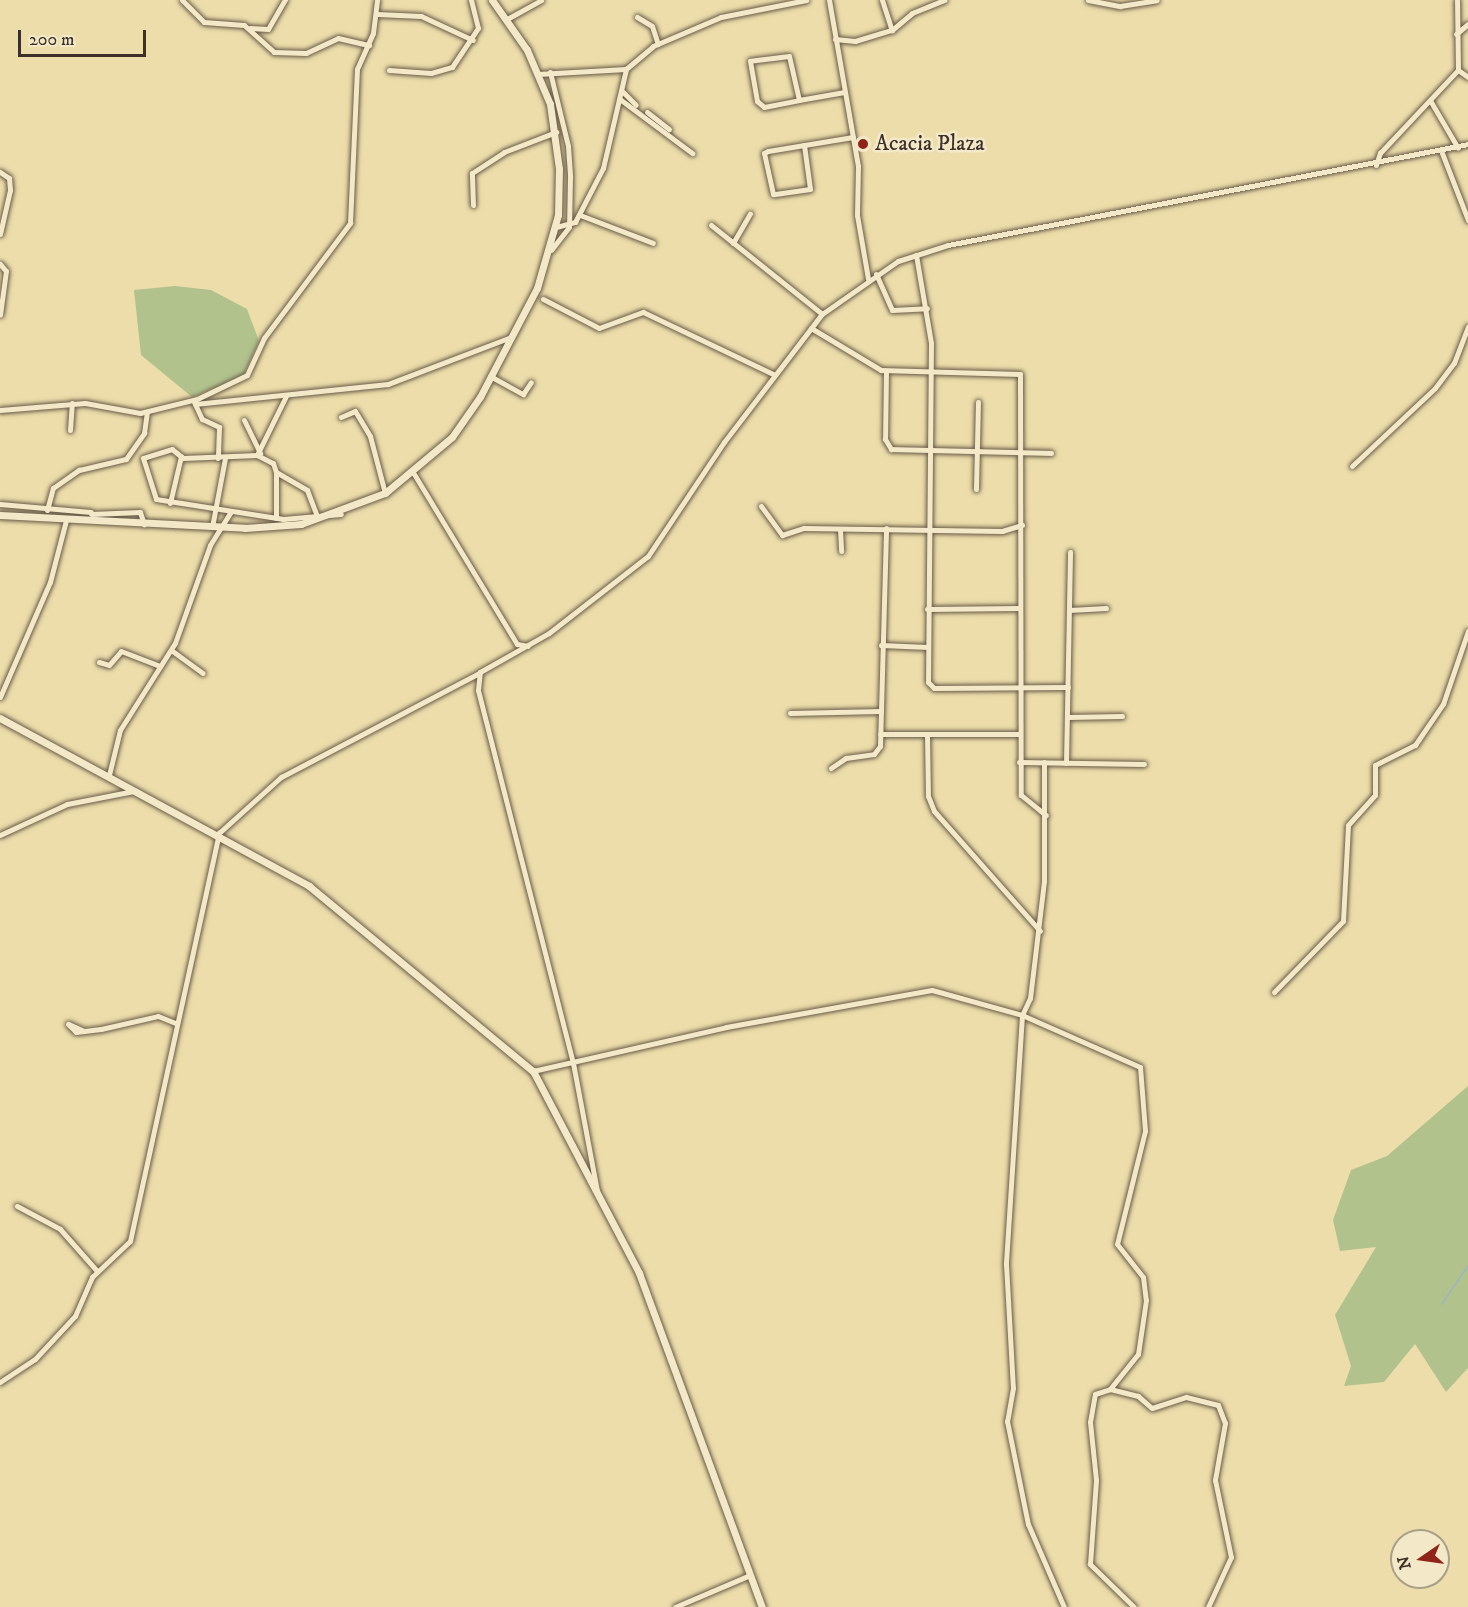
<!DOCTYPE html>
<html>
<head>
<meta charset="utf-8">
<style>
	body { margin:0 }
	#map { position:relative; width:1468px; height:1607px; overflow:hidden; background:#ecddaa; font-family:"IM FELL DW Pica",serif }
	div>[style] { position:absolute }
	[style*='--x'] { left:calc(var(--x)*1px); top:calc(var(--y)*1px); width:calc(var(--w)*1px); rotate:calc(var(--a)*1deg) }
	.green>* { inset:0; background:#b2c28d }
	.stream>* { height:1.5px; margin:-0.75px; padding:0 0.75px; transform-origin:0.75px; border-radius:0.75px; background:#9db9b4 }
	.roads { filter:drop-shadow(0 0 2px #685b49) drop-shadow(0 0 2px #685b49) }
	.street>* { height:5px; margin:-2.5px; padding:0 2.5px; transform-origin:2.5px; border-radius:2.5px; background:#f3e9c8 }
	.secondary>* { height:7px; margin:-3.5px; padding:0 3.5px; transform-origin:3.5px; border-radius:3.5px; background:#f3e9c8 }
	.dots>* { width:16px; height:16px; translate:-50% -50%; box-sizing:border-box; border:3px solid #f3e9c8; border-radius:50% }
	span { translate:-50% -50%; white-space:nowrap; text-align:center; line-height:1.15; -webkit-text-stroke:5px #f3e9c8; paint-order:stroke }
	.poi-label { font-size:22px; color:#3c3029 }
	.left { translate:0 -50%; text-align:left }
	.north { position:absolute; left:1390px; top:1529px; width:60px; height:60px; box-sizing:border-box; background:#f3e9c8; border:2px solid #aa9f88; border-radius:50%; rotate:257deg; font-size:16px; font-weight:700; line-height:24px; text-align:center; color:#3c3029 }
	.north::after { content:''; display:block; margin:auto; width:21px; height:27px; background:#8f2418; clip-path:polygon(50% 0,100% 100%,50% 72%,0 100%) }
	.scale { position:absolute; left:18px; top:30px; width:128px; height:27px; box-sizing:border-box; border:3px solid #3c3029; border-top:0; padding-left:8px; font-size:18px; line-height:21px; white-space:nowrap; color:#3c3029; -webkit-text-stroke:4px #f3e9c8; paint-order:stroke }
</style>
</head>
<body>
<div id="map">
	<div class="green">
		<i style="clip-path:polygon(175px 286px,211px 290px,247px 309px,259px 341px,243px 376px,192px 397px,141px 355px,134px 290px)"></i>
		<i style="clip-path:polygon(1468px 1086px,1468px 1368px,1446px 1392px,1415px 1344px,1384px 1382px,1344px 1386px,1351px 1366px,1335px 1315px,1376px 1247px,1340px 1251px,1333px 1220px,1351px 1170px,1387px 1156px)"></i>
	</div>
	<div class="stream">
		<i style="--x:1442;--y:1304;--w:46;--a:-55.6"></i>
	</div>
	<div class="roads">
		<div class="street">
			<i style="--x:182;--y:0;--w:31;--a:45"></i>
			<i style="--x:204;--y:22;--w:40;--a:4.3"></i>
			<i style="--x:244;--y:25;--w:40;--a:42"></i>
			<i style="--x:274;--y:52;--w:32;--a:2"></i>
			<i style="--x:306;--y:53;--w:35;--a:-25"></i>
			<i style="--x:338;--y:38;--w:32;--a:13"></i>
			<i style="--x:829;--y:0;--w:169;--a:80.1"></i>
			<i style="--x:858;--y:166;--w:49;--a:91.2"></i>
			<i style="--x:857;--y:215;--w:65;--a:80.2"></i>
			<i style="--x:882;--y:0;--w:32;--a:72"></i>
			<i style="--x:1088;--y:0;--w:33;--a:11"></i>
			<i style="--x:1120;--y:6;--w:37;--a:-9"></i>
			<i style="--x:377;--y:14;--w:44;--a:2.6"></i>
			<i style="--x:421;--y:16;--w:57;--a:24.8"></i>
			<i style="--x:637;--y:17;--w:17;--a:31"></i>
			<i style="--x:652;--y:26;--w:19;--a:72"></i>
			<i style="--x:507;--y:19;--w:39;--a:-29"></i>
			<i style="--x:250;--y:28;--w:18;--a:3"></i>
			<i style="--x:268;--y:29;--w:34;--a:-60"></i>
			<i style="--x:1456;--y:34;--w:16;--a:-40"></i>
			<i style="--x:835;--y:39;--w:20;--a:6"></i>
			<i style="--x:855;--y:41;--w:39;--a:-17"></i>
			<i style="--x:892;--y:30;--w:26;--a:-40"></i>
			<i style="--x:912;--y:13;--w:35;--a:-22"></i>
			<i style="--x:389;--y:70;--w:42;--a:4.1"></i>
			<i style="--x:431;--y:73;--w:22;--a:-16"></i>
			<i style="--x:452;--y:67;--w:47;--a:-56.3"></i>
			<i style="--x:478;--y:28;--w:29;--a:-104"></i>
			<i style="--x:1458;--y:70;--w:12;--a:35"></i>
			<i style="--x:550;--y:72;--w:76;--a:76.3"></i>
			<i style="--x:568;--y:146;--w:31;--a:86"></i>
			<i style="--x:570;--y:177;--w:50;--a:91.1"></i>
			<i style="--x:569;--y:227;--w:29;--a:128"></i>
			<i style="--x:538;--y:74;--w:88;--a:-3.3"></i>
			<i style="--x:626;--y:69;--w:35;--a:-40"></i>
			<i style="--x:653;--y:46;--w:74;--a:-23.1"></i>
			<i style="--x:721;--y:17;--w:87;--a:-11.3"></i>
			<i style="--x:623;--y:92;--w:18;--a:45"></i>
			<i style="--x:621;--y:100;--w:89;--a:36.7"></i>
			<i style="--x:799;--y:100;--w:45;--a:-102.8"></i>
			<i style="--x:789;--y:56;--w:39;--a:173"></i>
			<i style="--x:750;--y:61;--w:41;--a:80.1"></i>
			<i style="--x:757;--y:101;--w:9;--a:41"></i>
			<i style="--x:764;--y:107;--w:36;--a:-11"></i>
			<i style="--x:799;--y:100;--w:46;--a:-10.1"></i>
			<i style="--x:1431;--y:102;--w:53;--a:59.6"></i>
			<i style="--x:647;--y:112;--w:28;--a:38"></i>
			<i style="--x:804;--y:145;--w:44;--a:82.2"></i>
			<i style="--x:810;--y:189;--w:37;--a:172"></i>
			<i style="--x:773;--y:194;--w:42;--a:-102.4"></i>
			<i style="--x:764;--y:153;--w:4;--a:-27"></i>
			<i style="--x:768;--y:151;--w:86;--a:-9.4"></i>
			<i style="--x:1442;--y:153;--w:72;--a:68.8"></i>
			<i style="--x:1376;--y:165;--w:13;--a:-72"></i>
			<i style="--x:1380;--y:153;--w:114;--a:-46.8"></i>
			<i style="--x:1458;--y:70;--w:70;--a:-90.8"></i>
			<i style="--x:0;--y:172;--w:11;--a:34"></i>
			<i style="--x:9;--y:178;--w:12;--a:85"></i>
			<i style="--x:10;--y:190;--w:45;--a:102.8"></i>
			<i style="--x:473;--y:205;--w:32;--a:-92"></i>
			<i style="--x:472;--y:173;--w:38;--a:-33"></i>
			<i style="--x:504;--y:152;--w:56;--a:-21"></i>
			<i style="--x:580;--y:215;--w:78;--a:21"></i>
			<i style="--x:711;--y:225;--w:142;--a:38.7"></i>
			<i style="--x:556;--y:227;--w:20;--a:-15"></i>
			<i style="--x:575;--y:222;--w:61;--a:-62.6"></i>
			<i style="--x:603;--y:168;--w:102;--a:-76.9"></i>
			<i style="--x:733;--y:243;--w:34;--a:-60"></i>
			<i style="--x:916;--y:255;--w:89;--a:80.3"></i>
			<i style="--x:931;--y:343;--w:339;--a:90.5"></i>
			<i style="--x:928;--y:682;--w:8;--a:45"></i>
			<i style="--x:934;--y:688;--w:134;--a:-0.4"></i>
			<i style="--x:0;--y:264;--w:9;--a:49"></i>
			<i style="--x:6;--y:271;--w:44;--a:97.8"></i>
			<i style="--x:876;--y:274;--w:39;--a:66"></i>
			<i style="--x:892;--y:310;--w:35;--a:-3"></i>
			<i style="--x:543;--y:299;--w:63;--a:27.4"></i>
			<i style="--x:599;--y:328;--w:47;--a:-20"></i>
			<i style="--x:643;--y:312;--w:144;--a:25.5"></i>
			<i style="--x:811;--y:328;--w:82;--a:31"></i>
			<i style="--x:881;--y:370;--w:139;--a:1.6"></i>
			<i style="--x:1020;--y:374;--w:421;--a:89.9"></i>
			<i style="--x:1021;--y:795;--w:32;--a:39"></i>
			<i style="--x:886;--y:371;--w:68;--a:90.8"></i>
			<i style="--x:885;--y:439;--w:12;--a:59"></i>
			<i style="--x:891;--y:449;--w:160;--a:1.4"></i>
			<i style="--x:490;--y:376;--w:38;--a:29"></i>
			<i style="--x:523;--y:394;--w:14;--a:-56"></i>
			<i style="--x:286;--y:396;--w:66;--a:116.2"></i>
			<i style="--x:257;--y:455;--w:74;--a:177.7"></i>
			<i style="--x:183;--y:458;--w:14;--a:-141"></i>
			<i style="--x:172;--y:449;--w:30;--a:163"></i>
			<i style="--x:143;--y:458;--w:43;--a:72.4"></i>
			<i style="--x:156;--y:499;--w:129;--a:8.9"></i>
			<i style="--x:283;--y:519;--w:58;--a:-4.9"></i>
			<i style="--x:194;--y:402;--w:19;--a:65"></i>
			<i style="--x:202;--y:419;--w:19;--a:25"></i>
			<i style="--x:219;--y:427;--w:31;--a:92"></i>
			<i style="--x:195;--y:404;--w:194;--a:-5.9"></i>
			<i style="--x:388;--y:384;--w:132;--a:-20.9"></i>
			<i style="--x:0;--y:410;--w:85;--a:-4.7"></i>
			<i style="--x:85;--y:403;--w:56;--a:10.3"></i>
			<i style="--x:140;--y:413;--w:59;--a:-13.8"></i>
			<i style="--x:197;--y:399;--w:55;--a:-25.6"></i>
			<i style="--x:247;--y:375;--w:41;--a:-65.3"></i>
			<i style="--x:264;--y:338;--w:144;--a:-53.2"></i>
			<i style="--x:350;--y:223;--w:154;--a:-87.4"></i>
			<i style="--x:357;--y:69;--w:39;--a:-66"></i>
			<i style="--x:373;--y:33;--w:33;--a:-83"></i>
			<i style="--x:341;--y:417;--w:15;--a:-23"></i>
			<i style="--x:355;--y:411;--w:29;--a:59"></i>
			<i style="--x:370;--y:436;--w:59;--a:75.3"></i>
			<i style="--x:244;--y:420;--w:37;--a:64"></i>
			<i style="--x:70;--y:430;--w:27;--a:-86"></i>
			<i style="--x:257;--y:455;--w:18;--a:27"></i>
			<i style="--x:273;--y:463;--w:9;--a:72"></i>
			<i style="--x:276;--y:472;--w:46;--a:90"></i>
			<i style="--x:1352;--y:466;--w:114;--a:-43.2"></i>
			<i style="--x:1435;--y:388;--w:31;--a:-53"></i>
			<i style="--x:1454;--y:363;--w:39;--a:-69"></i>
			<i style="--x:276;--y:472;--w:36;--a:30"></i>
			<i style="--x:307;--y:490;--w:26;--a:69"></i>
			<i style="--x:414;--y:474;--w:199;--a:58.8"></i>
			<i style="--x:517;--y:644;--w:11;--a:10"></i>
			<i style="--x:976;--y:489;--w:87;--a:-88.7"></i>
			<i style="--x:170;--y:503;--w:48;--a:-76.8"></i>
			<i style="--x:0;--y:504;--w:91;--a:5"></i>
			<i style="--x:761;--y:506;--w:36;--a:54"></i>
			<i style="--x:782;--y:535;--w:23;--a:-18"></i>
			<i style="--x:804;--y:528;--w:198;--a:0.9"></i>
			<i style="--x:1002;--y:531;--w:21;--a:-17"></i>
			<i style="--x:47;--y:510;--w:23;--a:-75"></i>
			<i style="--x:53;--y:488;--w:32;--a:-35"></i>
			<i style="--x:79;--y:470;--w:48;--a:-13.2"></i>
			<i style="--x:126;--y:459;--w:32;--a:-55"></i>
			<i style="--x:144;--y:433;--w:21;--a:-82"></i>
			<i style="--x:91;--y:514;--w:49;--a:-2.3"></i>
			<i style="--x:140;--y:512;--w:13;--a:72"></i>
			<i style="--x:212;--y:527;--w:70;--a:-79.3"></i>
			<i style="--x:840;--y:529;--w:22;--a:87"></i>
			<i style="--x:927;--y:609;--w:93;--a:-0.6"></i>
			<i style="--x:1069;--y:610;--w:37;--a:-3"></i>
			<i style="--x:881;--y:645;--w:47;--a:2.4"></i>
			<i style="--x:171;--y:650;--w:39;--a:36"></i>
			<i style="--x:99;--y:662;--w:10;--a:17"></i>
			<i style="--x:109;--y:665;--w:18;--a:-49"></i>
			<i style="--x:121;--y:651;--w:42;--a:21"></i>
			<i style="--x:0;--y:697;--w:125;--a:-66.5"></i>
			<i style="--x:50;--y:582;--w:64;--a:-75.5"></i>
			<i style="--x:790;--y:713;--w:91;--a:-1.3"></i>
			<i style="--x:1067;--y:717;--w:55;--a:-1"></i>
			<i style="--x:880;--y:734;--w:139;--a:0"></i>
			<i style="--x:927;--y:734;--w:62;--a:89.1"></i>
			<i style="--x:928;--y:796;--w:16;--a:68"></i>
			<i style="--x:934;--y:811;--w:160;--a:48.5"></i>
			<i style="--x:1019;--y:762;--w:125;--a:0.9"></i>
			<i style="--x:1044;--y:762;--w:119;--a:90"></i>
			<i style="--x:1044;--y:881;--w:118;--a:96.8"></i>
			<i style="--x:1030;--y:998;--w:19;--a:115"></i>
			<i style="--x:1022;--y:1015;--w:250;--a:93.7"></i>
			<i style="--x:1006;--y:1264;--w:124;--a:86.8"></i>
			<i style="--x:1013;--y:1388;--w:34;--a:100"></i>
			<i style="--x:1007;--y:1421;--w:105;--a:78.5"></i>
			<i style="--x:1028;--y:1524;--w:90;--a:66.6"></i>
			<i style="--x:1066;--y:763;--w:211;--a:-88.9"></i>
			<i style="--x:831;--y:768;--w:18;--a:-34"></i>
			<i style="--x:846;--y:758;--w:28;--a:-8"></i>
			<i style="--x:874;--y:754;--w:10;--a:-53"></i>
			<i style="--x:880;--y:746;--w:218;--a:-88.4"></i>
			<i style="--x:109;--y:775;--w:46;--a:-76.3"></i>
			<i style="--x:120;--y:730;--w:103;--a:-57.7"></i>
			<i style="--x:175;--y:643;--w:104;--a:-70.3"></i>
			<i style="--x:210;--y:545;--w:39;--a:-58"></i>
			<i style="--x:0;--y:835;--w:74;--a:-24.8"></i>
			<i style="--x:67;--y:804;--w:68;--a:-11"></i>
			<i style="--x:1274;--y:992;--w:99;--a:-45.8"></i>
			<i style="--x:1343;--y:921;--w:96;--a:-87"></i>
			<i style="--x:1348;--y:825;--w:40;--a:-48"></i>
			<i style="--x:1375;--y:795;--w:30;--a:-90"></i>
			<i style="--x:1375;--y:765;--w:45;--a:-26.6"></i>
			<i style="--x:1415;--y:745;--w:50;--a:-55.7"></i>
			<i style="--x:1443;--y:704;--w:77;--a:-71.1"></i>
			<i style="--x:84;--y:1031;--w:17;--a:-156"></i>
			<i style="--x:68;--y:1024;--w:11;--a:45"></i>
			<i style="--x:76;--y:1032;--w:25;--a:-7"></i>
			<i style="--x:101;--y:1029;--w:58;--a:-12.8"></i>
			<i style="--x:158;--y:1016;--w:18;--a:22"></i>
			<i style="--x:533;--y:1071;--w:198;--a:-12.8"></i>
			<i style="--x:726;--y:1027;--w:209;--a:-10.2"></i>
			<i style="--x:932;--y:990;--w:93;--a:15.5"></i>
			<i style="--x:1022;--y:1015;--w:129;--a:23.8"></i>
			<i style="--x:1140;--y:1067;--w:64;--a:85.5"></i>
			<i style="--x:1145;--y:1131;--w:116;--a:103.9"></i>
			<i style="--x:1117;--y:1244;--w:42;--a:51.8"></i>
			<i style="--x:1143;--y:1277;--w:23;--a:83"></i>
			<i style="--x:1146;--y:1300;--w:55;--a:98.4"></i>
			<i style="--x:1138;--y:1354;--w:45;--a:128.7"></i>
			<i style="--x:597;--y:1191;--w:130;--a:-100.6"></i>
			<i style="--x:573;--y:1063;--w:385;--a:-104.3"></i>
			<i style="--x:478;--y:690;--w:18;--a:-84"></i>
			<i style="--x:480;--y:672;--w:79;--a:-29.5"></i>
			<i style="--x:549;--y:633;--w:125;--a:-37.9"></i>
			<i style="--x:648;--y:556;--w:137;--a:-56.3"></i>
			<i style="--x:724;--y:442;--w:161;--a:-52.6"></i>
			<i style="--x:822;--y:314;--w:93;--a:-34.9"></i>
			<i style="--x:898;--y:261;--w:52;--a:-17.7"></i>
			<i style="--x:948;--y:245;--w:530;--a:-10.99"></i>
			<i style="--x:17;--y:1206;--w:49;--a:28.1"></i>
			<i style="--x:60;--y:1229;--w:56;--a:48.6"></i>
			<i style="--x:0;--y:1382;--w:42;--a:-33.3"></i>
			<i style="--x:35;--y:1359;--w:59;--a:-47.1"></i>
			<i style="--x:75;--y:1316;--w:43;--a:-66.4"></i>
			<i style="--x:92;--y:1277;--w:52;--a:-43.5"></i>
			<i style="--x:130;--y:1241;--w:418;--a:-77.7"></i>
			<i style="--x:219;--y:833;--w:84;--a:-42.1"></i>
			<i style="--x:281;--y:777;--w:224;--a:-27.7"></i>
			<i style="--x:675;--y:1607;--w:82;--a:-23.1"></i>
			<i style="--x:1134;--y:1607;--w:62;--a:-135.7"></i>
			<i style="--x:1090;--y:1564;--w:84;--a:-85.9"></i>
			<i style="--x:1096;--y:1480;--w:58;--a:-95.9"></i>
			<i style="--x:1090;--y:1422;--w:28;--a:-80"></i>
			<i style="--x:1095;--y:1394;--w:16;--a:-18"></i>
			<i style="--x:1110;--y:1389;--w:29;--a:14"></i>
			<i style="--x:1138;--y:1396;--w:18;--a:41"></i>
			<i style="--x:1152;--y:1408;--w:36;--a:-18"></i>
			<i style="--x:1186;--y:1397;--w:33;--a:14"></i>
			<i style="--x:1218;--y:1405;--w:19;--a:69"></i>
			<i style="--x:1225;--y:1423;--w:58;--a:100"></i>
			<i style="--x:1215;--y:1480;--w:79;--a:78.3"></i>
			<i style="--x:1231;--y:1557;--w:55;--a:114.7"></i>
		</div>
		<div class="secondary">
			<i style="--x:0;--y:515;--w:245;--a:3"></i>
			<i style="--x:245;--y:528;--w:56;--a:-4.1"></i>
			<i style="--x:301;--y:524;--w:90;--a:-20.3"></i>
			<i style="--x:385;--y:493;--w:87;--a:-39.9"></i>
			<i style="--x:452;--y:437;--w:49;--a:-55"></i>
			<i style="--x:480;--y:397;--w:123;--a:-62.4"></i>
			<i style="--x:537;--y:288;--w:76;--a:-74"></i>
			<i style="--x:558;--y:215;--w:46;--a:-88.8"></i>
			<i style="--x:559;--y:169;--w:66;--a:-97.9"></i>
			<i style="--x:550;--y:104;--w:59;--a:-113.1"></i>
			<i style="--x:527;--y:50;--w:61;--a:-125"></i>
			<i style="--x:0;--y:718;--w:352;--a:28.5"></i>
			<i style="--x:309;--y:886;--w:291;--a:39.6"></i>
			<i style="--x:533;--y:1071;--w:228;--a:62.3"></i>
			<i style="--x:639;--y:1273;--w:356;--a:69.8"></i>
		</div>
	</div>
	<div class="dots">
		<i style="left:863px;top:144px;background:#8f2418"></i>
	</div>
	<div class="poi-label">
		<span class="left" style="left:875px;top:144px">Acacia Plaza</span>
	</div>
	<div class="north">N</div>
	<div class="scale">200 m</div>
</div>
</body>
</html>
